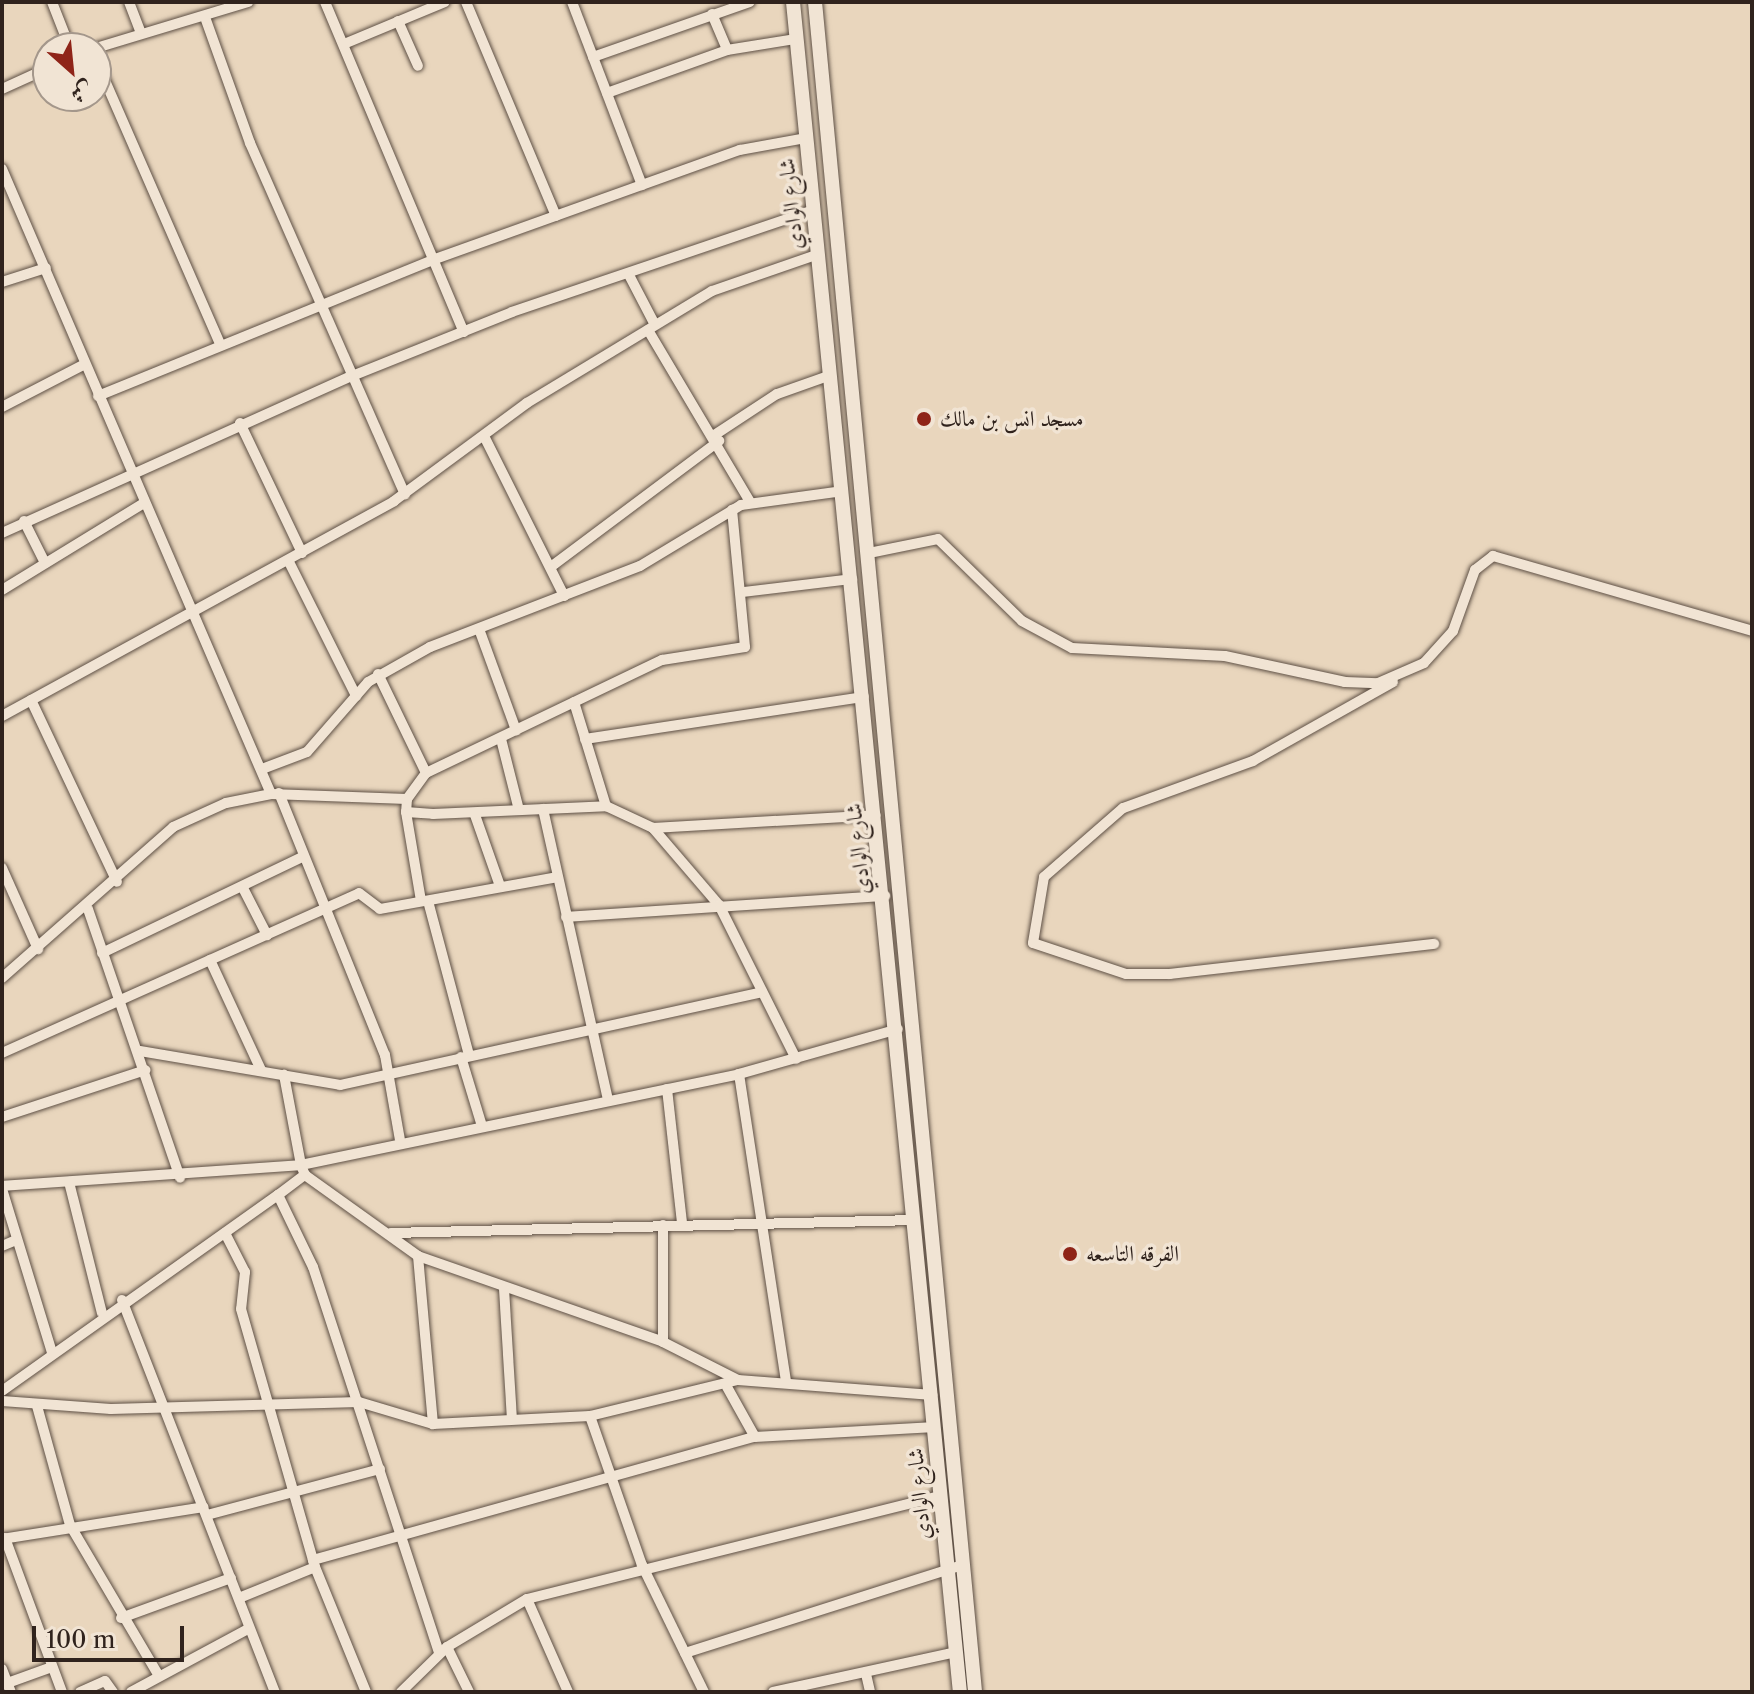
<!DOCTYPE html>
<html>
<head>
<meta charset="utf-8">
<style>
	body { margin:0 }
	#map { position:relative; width:1754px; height:1694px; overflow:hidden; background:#e9d6bd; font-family:"Libre Caslon Text",Amiri,serif }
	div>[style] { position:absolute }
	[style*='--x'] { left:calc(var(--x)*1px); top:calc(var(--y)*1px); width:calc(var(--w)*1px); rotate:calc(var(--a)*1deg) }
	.roads { filter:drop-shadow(0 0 2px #5e5045) drop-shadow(0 0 2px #5e5045) }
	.street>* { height:10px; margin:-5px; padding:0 5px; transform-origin:5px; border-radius:5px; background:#f1e4d4 }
	.secondary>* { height:14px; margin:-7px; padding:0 7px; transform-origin:7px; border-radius:7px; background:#f1e4d4 }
	.dots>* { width:22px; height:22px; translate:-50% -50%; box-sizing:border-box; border:4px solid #f1e4d4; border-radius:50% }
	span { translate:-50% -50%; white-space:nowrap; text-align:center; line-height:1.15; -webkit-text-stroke:7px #f1e4d4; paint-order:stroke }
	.street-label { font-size:22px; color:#30231d }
	.poi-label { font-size:22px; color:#30231d }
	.left { translate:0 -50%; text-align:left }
	.frame { position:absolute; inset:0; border:4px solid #30231d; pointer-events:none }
	.north { position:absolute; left:32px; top:32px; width:80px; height:80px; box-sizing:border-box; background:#f1e4d4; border:2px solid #a4978b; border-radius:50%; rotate:153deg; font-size:22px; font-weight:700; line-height:32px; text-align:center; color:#30231d }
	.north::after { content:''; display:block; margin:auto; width:28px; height:36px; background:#8f2418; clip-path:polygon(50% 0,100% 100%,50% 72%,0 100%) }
	.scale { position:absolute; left:32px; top:1626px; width:152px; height:36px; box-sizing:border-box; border:4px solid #30231d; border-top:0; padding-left:10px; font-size:24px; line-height:28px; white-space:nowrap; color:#30231d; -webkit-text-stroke:6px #f1e4d4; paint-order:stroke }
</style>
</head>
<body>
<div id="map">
	<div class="roads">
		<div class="street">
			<i style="--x:52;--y:2;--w:49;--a:68.6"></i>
			<i style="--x:129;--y:2;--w:33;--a:69"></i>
			<i style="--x:325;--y:2;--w:358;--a:67.2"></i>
			<i style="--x:466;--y:2;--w:232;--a:67.2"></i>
			<i style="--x:572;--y:2;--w:196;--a:69.1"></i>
			<i style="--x:712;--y:14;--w:39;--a:67"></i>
			<i style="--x:206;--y:20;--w:131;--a:70.3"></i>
			<i style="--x:250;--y:143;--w:384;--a:66.2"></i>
			<i style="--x:398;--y:21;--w:49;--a:66"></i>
			<i style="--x:344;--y:44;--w:109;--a:-22.6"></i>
			<i style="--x:96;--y:48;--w:159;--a:-16.8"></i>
			<i style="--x:593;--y:57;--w:166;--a:-19.3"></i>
			<i style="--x:96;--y:60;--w:310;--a:66.4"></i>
			<i style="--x:2;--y:89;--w:51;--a:-24.5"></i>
			<i style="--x:607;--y:93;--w:127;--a:-19.7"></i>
			<i style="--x:727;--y:50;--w:70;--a:-9.1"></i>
			<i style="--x:2;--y:169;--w:680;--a:66.71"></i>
			<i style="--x:629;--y:275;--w:56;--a:62.5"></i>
			<i style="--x:2;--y:282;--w:46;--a:-17.7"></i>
			<i style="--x:648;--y:330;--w:200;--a:59.3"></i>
			<i style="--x:98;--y:396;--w:364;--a:-22.1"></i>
			<i style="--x:435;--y:259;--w:324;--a:-19.7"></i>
			<i style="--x:740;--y:150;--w:67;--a:-10.3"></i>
			<i style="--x:2;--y:407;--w:93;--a:-27.4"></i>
			<i style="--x:240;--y:423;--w:144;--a:64.5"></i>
			<i style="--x:716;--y:434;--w:73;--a:-33.3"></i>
			<i style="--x:777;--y:394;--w:57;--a:-19.4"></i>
			<i style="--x:484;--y:436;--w:179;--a:63.4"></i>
			<i style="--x:24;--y:521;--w:47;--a:63.4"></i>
			<i style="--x:2;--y:533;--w:384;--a:-24.2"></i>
			<i style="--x:352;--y:376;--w:172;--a:-21.8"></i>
			<i style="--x:512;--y:312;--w:319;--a:-18.7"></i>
			<i style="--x:869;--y:553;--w:70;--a:-11.5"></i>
			<i style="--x:938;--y:539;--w:117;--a:44.3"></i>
			<i style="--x:1022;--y:621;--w:57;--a:28.4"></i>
			<i style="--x:1072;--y:648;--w:153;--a:3"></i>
			<i style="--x:1225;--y:656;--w:123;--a:12.2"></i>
			<i style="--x:1345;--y:682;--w:33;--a:2"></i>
			<i style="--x:1378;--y:683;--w:50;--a:-23.5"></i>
			<i style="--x:1424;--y:663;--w:43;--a:-47.8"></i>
			<i style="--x:1453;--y:631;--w:65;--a:-70.2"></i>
			<i style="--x:1475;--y:570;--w:23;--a:-38"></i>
			<i style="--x:1493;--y:556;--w:270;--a:16.1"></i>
			<i style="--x:289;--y:562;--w:150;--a:63.4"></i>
			<i style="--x:552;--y:566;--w:209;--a:-36.8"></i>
			<i style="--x:2;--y:590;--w:167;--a:-31.5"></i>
			<i style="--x:743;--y:592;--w:110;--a:-6.8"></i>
			<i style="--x:479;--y:629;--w:108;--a:69.9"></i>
			<i style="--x:378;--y:674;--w:110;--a:64.1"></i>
			<i style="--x:1393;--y:682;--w:161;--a:150.6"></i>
			<i style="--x:1253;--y:761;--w:138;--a:160.1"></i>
			<i style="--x:1123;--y:808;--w:105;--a:138.9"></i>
			<i style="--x:1044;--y:877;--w:67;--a:99.5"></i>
			<i style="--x:1033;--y:943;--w:98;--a:18.4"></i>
			<i style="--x:1126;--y:974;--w:44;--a:0"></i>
			<i style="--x:1170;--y:974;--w:266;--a:-6.5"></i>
			<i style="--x:31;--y:700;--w:201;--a:64.7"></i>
			<i style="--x:574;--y:702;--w:109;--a:72.9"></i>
			<i style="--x:2;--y:716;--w:447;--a:-28.7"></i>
			<i style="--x:394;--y:501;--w:165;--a:-36.4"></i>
			<i style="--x:527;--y:403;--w:216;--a:-31.2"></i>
			<i style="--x:712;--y:291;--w:113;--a:-19.1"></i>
			<i style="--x:501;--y:739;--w:73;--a:75.8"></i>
			<i style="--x:585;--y:739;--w:282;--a:-8.6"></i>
			<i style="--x:262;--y:769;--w:48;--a:-20.7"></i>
			<i style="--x:307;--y:752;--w:93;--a:-48.9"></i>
			<i style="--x:368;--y:682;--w:71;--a:-29.4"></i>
			<i style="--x:430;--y:647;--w:225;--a:-21.1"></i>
			<i style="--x:640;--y:566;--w:118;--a:-31.1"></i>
			<i style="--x:741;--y:505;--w:103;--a:-7.8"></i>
			<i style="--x:279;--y:793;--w:283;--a:68"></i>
			<i style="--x:385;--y:1055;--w:86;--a:80"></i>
			<i style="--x:407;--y:799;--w:32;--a:-54"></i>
			<i style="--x:426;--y:773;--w:262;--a:-25.6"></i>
			<i style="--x:662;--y:660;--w:84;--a:-8.9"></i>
			<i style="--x:745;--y:647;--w:138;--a:-95.4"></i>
			<i style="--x:543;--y:809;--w:297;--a:77.4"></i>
			<i style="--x:406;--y:812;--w:90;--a:80.4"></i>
			<i style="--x:475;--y:815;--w:75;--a:70.6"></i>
			<i style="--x:653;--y:828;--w:101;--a:49.4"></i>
			<i style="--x:719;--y:905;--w:172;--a:63.4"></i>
			<i style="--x:2;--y:868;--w:89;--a:66"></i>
			<i style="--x:243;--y:888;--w:53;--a:62.9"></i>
			<i style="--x:428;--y:901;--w:159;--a:75.1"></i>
			<i style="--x:88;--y:909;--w:284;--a:71.1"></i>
			<i style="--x:566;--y:917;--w:320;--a:-3.8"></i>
			<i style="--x:102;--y:953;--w:222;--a:-25.6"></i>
			<i style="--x:210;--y:960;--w:121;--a:65.1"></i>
			<i style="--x:2;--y:978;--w:228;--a:-41.4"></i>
			<i style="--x:173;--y:827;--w:58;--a:-24.4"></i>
			<i style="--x:226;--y:803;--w:46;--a:-11.3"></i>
			<i style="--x:271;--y:794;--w:136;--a:2.1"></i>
			<i style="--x:407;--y:799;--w:13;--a:94"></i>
			<i style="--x:406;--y:812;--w:27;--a:4"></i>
			<i style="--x:433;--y:814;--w:173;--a:-2.6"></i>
			<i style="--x:606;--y:806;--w:52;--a:25.1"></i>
			<i style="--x:653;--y:828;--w:223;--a:-3.3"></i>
			<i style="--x:140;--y:1051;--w:203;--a:9.6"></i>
			<i style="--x:340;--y:1085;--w:432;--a:-12.4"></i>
			<i style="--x:2;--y:1053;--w:391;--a:-24.1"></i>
			<i style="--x:359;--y:893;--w:26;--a:37"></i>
			<i style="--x:380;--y:909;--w:180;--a:-10.2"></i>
			<i style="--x:461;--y:1057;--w:69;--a:73.1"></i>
			<i style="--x:739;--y:1074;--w:310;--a:81.3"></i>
			<i style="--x:667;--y:1089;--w:135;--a:83.6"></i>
			<i style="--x:2;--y:1117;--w:151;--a:-18.1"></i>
			<i style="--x:305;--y:1175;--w:139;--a:35.6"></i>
			<i style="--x:418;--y:1256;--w:260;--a:19.3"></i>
			<i style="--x:663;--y:1342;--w:84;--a:26.9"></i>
			<i style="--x:69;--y:1182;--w:135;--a:75.9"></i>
			<i style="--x:2;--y:1186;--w:300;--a:-4"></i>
			<i style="--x:301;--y:1165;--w:92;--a:-100.7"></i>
			<i style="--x:2;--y:1189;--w:171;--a:73"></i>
			<i style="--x:278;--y:1195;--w:80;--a:64.1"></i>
			<i style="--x:313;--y:1267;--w:406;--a:71.9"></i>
			<i style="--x:225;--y:1233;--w:44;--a:62.9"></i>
			<i style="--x:245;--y:1272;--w:37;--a:96"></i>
			<i style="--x:241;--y:1309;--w:261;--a:74"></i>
			<i style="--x:391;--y:1233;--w:524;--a:-1.42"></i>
			<i style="--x:2;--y:1246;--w:15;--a:-23"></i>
			<i style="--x:418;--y:1256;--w:169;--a:84.9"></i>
			<i style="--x:504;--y:1289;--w:129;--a:86.5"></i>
			<i style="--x:122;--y:1300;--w:421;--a:68.7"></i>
			<i style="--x:663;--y:1342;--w:117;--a:-90"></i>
			<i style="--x:727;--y:1387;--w:57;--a:60.8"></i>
			<i style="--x:2;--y:1391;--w:339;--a:-35.4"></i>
			<i style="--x:278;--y:1195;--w:34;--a:-37"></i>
			<i style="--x:305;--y:1175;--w:11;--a:-112"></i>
			<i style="--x:301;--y:1165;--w:447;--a:-11.7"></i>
			<i style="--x:739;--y:1074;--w:165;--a:-15.8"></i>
			<i style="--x:2;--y:1401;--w:109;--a:4.2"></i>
			<i style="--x:111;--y:1409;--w:248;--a:-1.6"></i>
			<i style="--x:359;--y:1402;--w:77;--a:16.6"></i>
			<i style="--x:433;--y:1424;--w:157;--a:-2.9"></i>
			<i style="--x:590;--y:1416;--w:152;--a:-13.7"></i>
			<i style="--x:738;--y:1380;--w:195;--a:4.4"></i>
			<i style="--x:37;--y:1406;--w:123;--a:74.5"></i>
			<i style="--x:70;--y:1525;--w:175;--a:59.5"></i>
			<i style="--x:590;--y:1416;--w:158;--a:70.8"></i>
			<i style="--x:642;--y:1565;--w:141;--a:64"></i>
			<i style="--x:207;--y:1515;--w:179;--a:-14.9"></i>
			<i style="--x:5;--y:1538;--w:164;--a:69.7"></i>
			<i style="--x:2;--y:1539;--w:204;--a:-9"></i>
			<i style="--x:315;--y:1567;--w:135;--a:67.8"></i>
			<i style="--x:239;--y:1598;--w:82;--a:-22.2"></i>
			<i style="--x:315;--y:1567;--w:7;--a:-106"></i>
			<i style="--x:313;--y:1560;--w:459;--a:-15.6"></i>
			<i style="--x:755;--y:1437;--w:180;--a:-3.2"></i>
			<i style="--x:527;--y:1599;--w:102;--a:66.2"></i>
			<i style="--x:121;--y:1618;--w:117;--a:-20"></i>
			<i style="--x:447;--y:1647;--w:50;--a:63.9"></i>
			<i style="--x:685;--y:1653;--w:291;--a:-17.6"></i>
			<i style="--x:2;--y:1669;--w:25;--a:69"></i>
			<i style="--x:866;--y:1674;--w:18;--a:77"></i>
			<i style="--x:2;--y:1685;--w:53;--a:-19.8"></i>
			<i style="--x:80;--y:1692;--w:27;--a:-24"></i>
			<i style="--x:105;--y:1681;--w:14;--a:54"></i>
			<i style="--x:131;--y:1692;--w:131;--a:-28.3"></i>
			<i style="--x:401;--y:1692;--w:64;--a:-44.4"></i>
			<i style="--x:447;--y:1647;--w:93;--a:-31"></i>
			<i style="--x:527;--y:1599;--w:427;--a:-14"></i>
			<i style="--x:773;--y:1692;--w:187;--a:-12.3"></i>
		</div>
		<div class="secondary">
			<i style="--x:793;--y:2;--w:1698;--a:84.36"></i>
			<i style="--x:815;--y:2;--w:1698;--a:84.59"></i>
		</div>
	</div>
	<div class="dots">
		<i style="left:924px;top:419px;background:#8f2418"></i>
		<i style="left:1070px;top:1254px;background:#8f2418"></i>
	</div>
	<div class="street-label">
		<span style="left:791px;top:204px;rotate:-96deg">شارع الوادي</span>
		<span style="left:858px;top:849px;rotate:-96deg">شارع الوادي</span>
		<span style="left:919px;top:1494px;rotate:-95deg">شارع الوادي</span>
	</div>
	<div class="poi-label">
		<span class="left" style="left:940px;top:419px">مسجد انس بن مالك</span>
		<span class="left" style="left:1086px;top:1254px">الفرقه التاسعه</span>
	</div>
	<div class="frame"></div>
	<div class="north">ش</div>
	<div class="scale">100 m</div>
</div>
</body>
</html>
